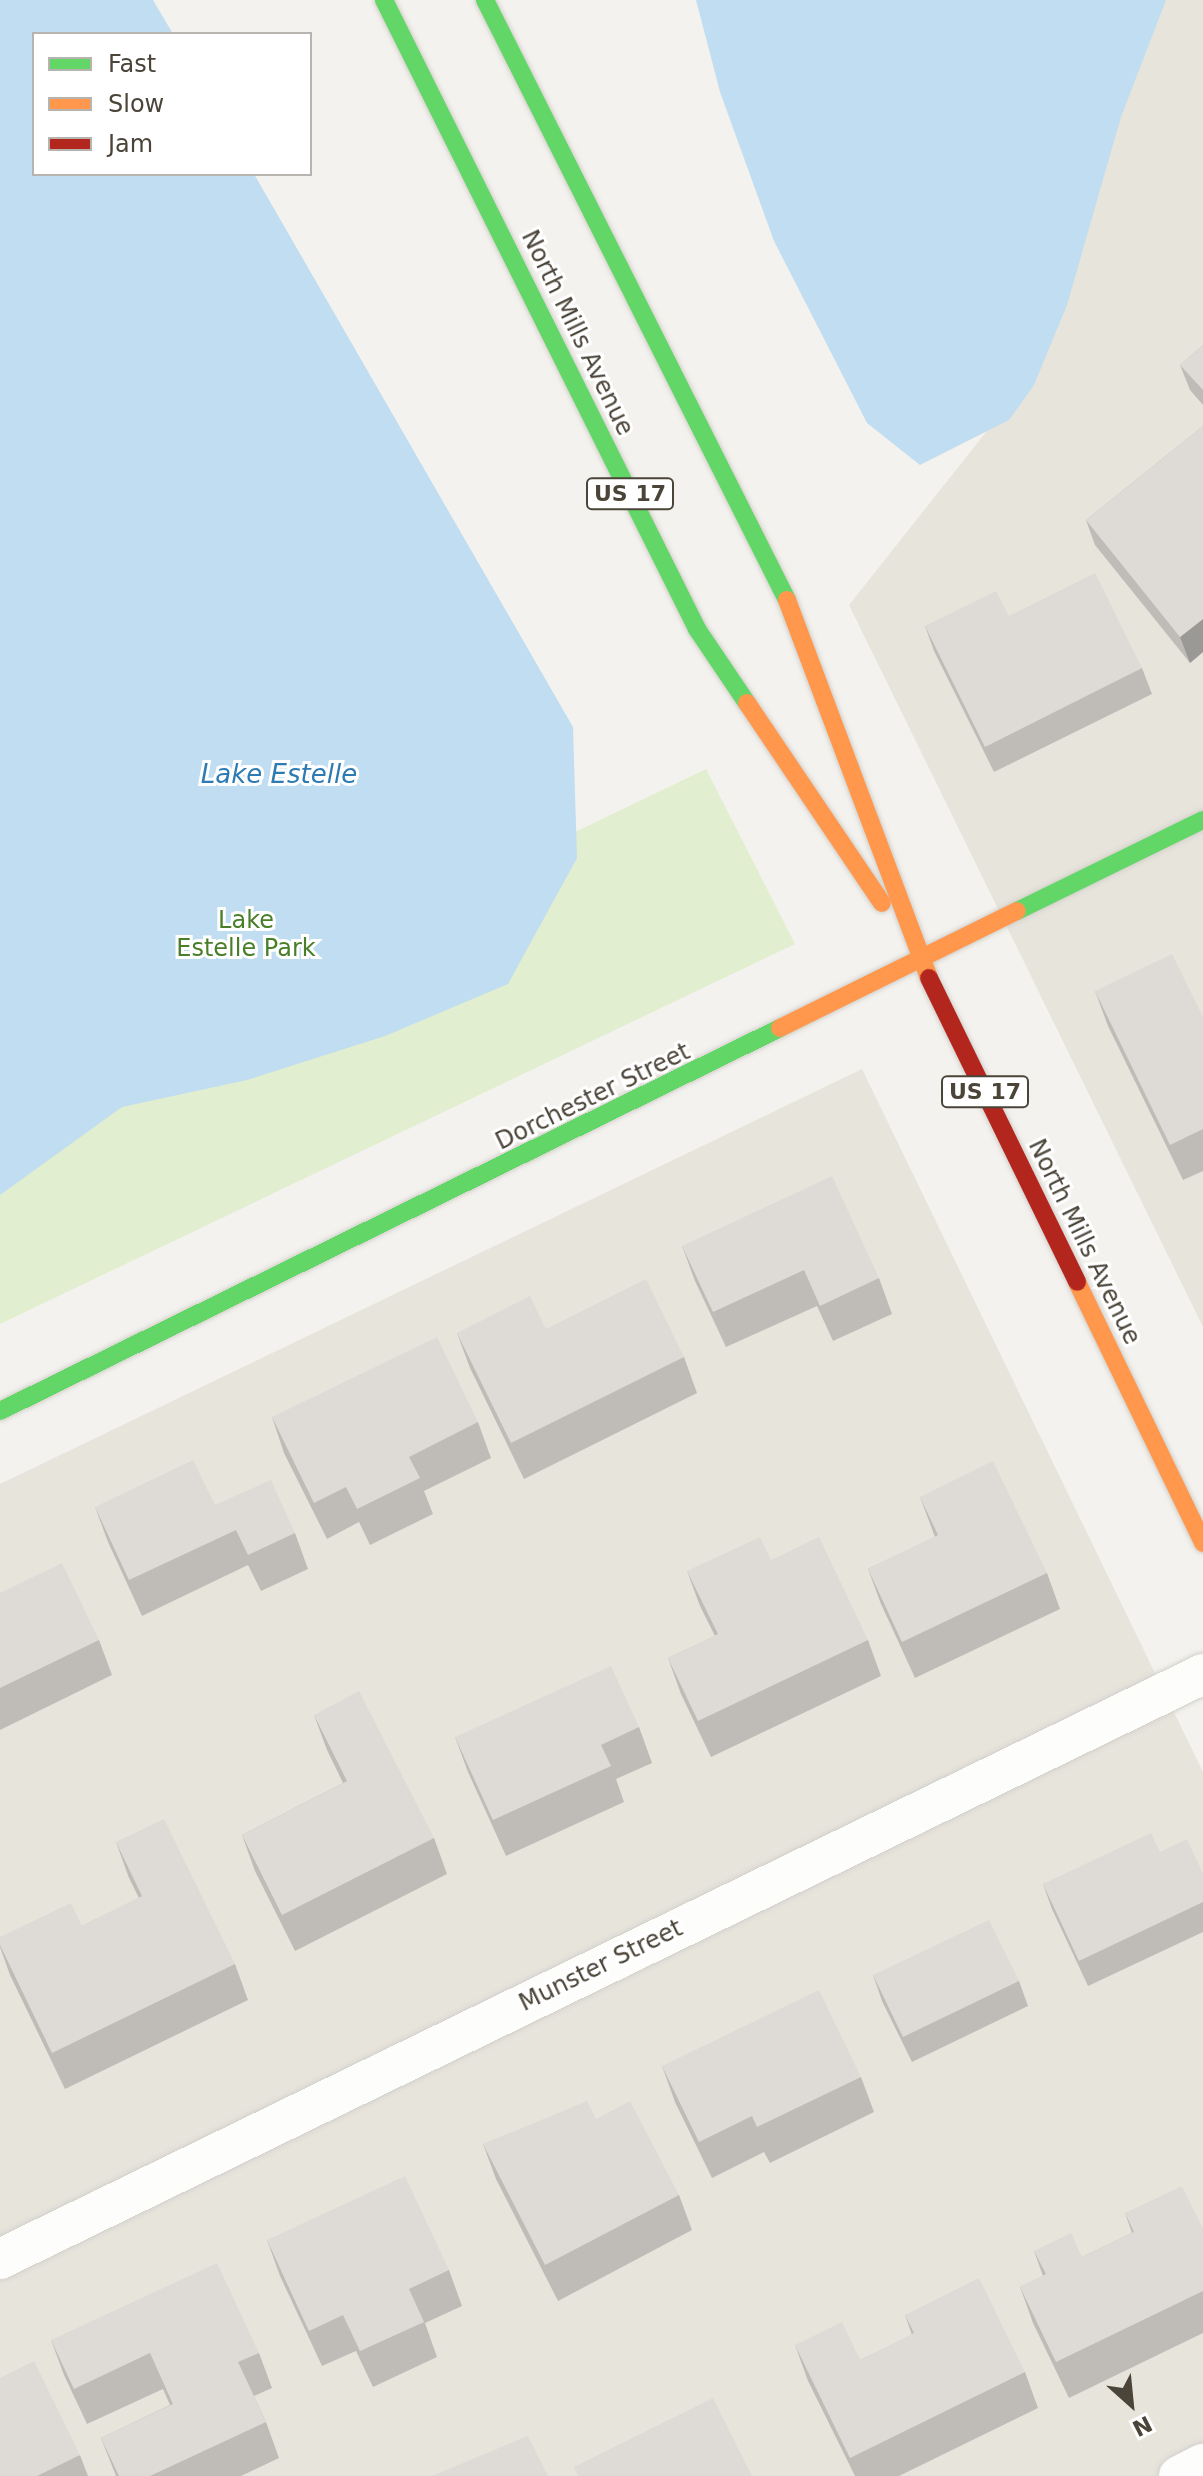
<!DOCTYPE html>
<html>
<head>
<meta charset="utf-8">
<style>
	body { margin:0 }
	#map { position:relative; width:1203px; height:2476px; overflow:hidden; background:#f4f2ee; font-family:"DejaVu Sans",sans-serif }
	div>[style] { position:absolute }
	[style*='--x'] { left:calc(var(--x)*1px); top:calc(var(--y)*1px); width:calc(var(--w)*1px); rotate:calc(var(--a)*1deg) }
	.residential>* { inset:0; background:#e7e4dc }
	.green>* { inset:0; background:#e1eecf }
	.water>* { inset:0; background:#c0ddf1 }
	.roads { filter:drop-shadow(0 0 2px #d2d0cb) drop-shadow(0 0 2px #d2d0cb) }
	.street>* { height:40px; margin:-20px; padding:0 20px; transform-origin:20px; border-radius:20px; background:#fdfdfc }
	.fast>* { height:18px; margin:-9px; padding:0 9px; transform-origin:9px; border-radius:9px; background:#63d668 }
	.slow>* { height:18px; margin:-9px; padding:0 9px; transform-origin:9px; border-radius:9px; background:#ff974d }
	.jam>* { height:18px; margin:-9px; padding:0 9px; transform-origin:9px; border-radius:9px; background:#b3261e }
	.wall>* { inset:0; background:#bfbcb8 }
	.shaded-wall>* { inset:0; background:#9b9996 }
	.building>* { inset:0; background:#dedbd6 }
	span { translate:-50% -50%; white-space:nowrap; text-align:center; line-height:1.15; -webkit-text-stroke:6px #fff; paint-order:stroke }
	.shield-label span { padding:2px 6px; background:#fff; border:2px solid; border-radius:6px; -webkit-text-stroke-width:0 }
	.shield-label { font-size:22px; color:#4b4439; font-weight:700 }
	.street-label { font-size:24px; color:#4b4439 }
	.park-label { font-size:24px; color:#4a7f2a }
	.water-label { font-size:26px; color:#2e7ab2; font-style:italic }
	.legend { position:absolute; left:32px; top:32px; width:280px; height:144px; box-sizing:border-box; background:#fff; border:2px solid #b7b4b0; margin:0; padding:10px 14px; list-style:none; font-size:24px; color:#4b4439 }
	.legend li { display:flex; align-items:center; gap:16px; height:40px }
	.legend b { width:40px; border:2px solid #b7b4b0 }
	.north { position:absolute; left:1091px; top:2364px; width:80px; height:80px; -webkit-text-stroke:6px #fff; paint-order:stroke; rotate:153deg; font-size:22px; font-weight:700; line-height:32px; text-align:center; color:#4b4439 }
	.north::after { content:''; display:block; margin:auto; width:28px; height:36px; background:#4b4439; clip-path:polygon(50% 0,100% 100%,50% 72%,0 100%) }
</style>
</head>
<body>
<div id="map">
	<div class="residential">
		<i style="clip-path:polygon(834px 0,1203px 0,1203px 1327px,849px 605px,1005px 408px)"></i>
		<i style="clip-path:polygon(862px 1069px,1203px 1772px,1203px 2476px,0 2476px,0 1484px)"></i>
	</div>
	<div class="green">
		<i style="clip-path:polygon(0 0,35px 0,34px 174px,490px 873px,706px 769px,795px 944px,0 1324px)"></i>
	</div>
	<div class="water">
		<i style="clip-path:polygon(0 0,153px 0,173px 34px,34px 34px,34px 174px,254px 174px,573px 727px,577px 858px,508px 984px,385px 1036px,247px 1080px,122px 1107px,0 1195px)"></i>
		<i style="clip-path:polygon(696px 0,1166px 0,1121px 117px,1067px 305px,1034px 385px,1009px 420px,920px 465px,867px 423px,774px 241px,720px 92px)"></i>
	</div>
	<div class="roads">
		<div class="street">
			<i style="--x:0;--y:2259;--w:1338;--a:-25.93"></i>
			<i style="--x:1179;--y:2476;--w:27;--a:-27"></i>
		</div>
		<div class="fast">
			<i style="--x:384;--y:0;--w:703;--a:63.54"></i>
			<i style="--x:697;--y:629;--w:89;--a:56"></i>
			<i style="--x:485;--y:0;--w:672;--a:63.28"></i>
			<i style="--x:1017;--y:911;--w:207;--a:-26.1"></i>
			<i style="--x:0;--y:1411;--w:869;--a:-26.15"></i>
		</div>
		<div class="slow">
			<i style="--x:787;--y:600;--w:404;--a:69.4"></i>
			<i style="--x:747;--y:703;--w:241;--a:56"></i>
			<i style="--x:780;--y:1028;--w:264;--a:-26.3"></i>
			<i style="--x:1077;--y:1282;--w:290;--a:64.2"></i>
		</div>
		<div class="jam">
			<i style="--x:929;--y:978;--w:338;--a:64"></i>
		</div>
	</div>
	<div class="wall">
		<i style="clip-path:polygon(1203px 345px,1203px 405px,1190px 390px,1180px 365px)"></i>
		<i style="clip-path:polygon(1203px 426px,1203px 652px,1190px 663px,1095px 545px,1086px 520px)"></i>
		<i style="clip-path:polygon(1009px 616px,1142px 668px,1152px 694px,994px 772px,934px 651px,925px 626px)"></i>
		<i style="clip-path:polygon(1095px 991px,1203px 1017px,1203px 1171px,1183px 1180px,1108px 1026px)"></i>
		<i style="clip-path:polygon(682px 1246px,879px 1278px,892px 1314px,833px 1341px,817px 1306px,726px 1347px,695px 1281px)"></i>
		<i style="clip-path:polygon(546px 1329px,684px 1357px,697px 1393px,524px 1479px,470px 1368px,457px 1333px)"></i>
		<i style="clip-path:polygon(272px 1417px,478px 1422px,491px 1458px,424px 1491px,433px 1514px,370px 1545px,359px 1522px,327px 1539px,284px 1453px)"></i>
		<i style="clip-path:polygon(920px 1497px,1047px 1573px,1060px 1609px,915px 1678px,881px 1604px,868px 1569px,935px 1537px)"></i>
		<i style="clip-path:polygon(215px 1505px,295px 1533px,308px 1569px,261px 1591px,248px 1565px,142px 1616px,108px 1542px,95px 1507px)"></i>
		<i style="clip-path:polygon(771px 1560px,868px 1640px,881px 1676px,711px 1757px,681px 1694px,668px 1658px,715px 1636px,700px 1606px,687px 1571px)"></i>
		<i style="clip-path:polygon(0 1593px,99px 1640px,112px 1675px,0 1730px)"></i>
		<i style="clip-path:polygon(314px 1715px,434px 1838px,447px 1874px,295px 1951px,255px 1871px,242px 1835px,343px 1783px,327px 1750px)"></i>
		<i style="clip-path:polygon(639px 1727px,652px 1763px,616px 1779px,624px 1802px,506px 1856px,468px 1772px,455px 1737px)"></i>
		<i style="clip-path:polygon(116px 1842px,235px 1964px,248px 2000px,65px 2089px,10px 1975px,0 1947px,0 1937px,82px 1926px,139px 1898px,129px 1878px)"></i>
		<i style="clip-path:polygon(1160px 1852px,1203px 1874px,1203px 1932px,1088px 1986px,1052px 1909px,1043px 1884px)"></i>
		<i style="clip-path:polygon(873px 1975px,1019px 1981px,1028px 2006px,912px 2062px,882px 2001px)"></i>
		<i style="clip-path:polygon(662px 2066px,861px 2077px,874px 2112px,770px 2163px,764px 2152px,712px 2178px,675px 2102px)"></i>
		<i style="clip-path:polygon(596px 2119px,679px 2195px,692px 2230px,558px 2301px,496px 2179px,483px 2144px)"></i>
		<i style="clip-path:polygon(1125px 2213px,1203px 2229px,1203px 2333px,1069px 2398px,1033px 2323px,1020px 2287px,1043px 2276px,1034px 2251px,1082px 2257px,1132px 2233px)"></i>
		<i style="clip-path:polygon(267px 2240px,449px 2270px,462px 2306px,425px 2323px,437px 2357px,373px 2387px,356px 2351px,322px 2366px,280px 2276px)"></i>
		<i style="clip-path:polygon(905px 2315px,1025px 2372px,1038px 2408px,899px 2476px,855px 2476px,808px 2381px,795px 2345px,860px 2360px,912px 2335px)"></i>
		<i style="clip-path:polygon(51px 2340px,259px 2353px,272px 2388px,254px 2396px,266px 2422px,279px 2458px,241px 2476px,116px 2476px,101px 2438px,170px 2405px,163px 2389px,87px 2424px,64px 2375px)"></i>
		<i style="clip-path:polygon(80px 2455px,88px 2476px,0 2476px)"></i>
	</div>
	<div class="shaded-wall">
		<i style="clip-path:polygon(1203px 619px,1203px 652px,1190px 663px,1180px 637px)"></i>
	</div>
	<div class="building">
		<i style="clip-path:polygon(1203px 345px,1203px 390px,1180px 365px)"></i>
		<i style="clip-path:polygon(1203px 426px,1203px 619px,1180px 637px,1086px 520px)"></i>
		<i style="clip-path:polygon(1095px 573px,1142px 668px,985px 747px,925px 626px,996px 591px,1009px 616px)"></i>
		<i style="clip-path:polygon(1172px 954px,1203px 1017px,1203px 1129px,1170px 1145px,1095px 991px)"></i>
		<i style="clip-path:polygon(832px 1176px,879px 1278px,820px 1306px,804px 1270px,713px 1312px,682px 1246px)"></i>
		<i style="clip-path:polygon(646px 1279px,684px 1357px,511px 1443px,457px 1333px,530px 1296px,546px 1329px)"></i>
		<i style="clip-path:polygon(437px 1337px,478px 1422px,409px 1457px,420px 1478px,357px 1509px,346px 1487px,314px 1503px,272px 1417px)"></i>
		<i style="clip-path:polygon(193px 1460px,215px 1505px,271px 1480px,295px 1533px,248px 1555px,236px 1530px,129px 1580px,95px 1507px)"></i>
		<i style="clip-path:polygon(993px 1461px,1047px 1573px,902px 1642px,868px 1569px,938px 1535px,920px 1497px)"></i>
		<i style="clip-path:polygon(760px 1537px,771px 1560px,819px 1537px,868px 1640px,698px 1721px,668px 1658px,718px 1634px,687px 1571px)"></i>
		<i style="clip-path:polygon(62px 1563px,99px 1640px,0 1688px,0 1593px)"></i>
		<i style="clip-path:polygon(611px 1666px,639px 1727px,601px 1745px,611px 1766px,493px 1820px,455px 1737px)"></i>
		<i style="clip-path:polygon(359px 1691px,434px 1838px,282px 1915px,242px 1835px,347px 1781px,314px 1715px)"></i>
		<i style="clip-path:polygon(164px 1819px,235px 1964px,52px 2053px,0 1945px,0 1937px,71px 1903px,82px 1926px,142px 1896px,116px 1842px)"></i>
		<i style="clip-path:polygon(1151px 1833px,1160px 1852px,1187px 1839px,1203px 1874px,1203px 1902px,1079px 1961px,1043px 1884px)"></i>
		<i style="clip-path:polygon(989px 1920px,1019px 1981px,903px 2037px,873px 1975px)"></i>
		<i style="clip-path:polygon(819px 1990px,861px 2077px,757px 2127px,752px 2116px,699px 2142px,662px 2066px)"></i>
		<i style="clip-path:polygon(587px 2101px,596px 2119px,630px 2101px,679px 2195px,545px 2265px,483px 2144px)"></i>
		<i style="clip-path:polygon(405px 2176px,449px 2270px,409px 2289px,424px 2322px,360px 2351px,343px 2315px,309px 2331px,267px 2240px)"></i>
		<i style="clip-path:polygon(1182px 2186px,1203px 2229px,1203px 2291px,1056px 2362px,1020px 2287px,1046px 2274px,1034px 2251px,1071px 2233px,1082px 2257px,1134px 2232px,1125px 2213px)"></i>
		<i style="clip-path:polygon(217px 2263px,259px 2353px,238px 2362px,266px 2422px,150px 2476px,119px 2476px,101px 2438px,173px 2404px,150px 2353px,74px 2389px,51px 2340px)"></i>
		<i style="clip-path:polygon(979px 2278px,1025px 2372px,850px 2458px,795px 2345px,842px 2322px,860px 2360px,914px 2333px,905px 2315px)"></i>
		<i style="clip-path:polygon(34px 2361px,80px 2455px,37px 2476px,0 2476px,0 2378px)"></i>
		<i style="clip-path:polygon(713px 2398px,752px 2476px,578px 2476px,574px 2467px)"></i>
		<i style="clip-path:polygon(528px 2436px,548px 2476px,432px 2476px)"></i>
	</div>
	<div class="shield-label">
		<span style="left:630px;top:494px">US 17</span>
		<span style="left:985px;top:1092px">US 17</span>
	</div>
	<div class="street-label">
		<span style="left:577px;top:333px;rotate:64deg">North Mills Avenue</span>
		<span style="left:593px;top:1097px;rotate:-26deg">Dorchester Street</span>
		<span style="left:1084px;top:1242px;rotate:64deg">North Mills Avenue</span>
		<span style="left:601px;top:1966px;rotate:-26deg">Munster Street</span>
	</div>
	<div class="park-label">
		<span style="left:246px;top:935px">Lake<br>Estelle Park</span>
	</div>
	<div class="water-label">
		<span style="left:279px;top:775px">Lake Estelle</span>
	</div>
	<ul class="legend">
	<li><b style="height:10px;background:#63d668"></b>Fast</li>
	<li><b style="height:10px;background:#ff974d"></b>Slow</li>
	<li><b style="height:10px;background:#b3261e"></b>Jam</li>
	</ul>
	<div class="north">N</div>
</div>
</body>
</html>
